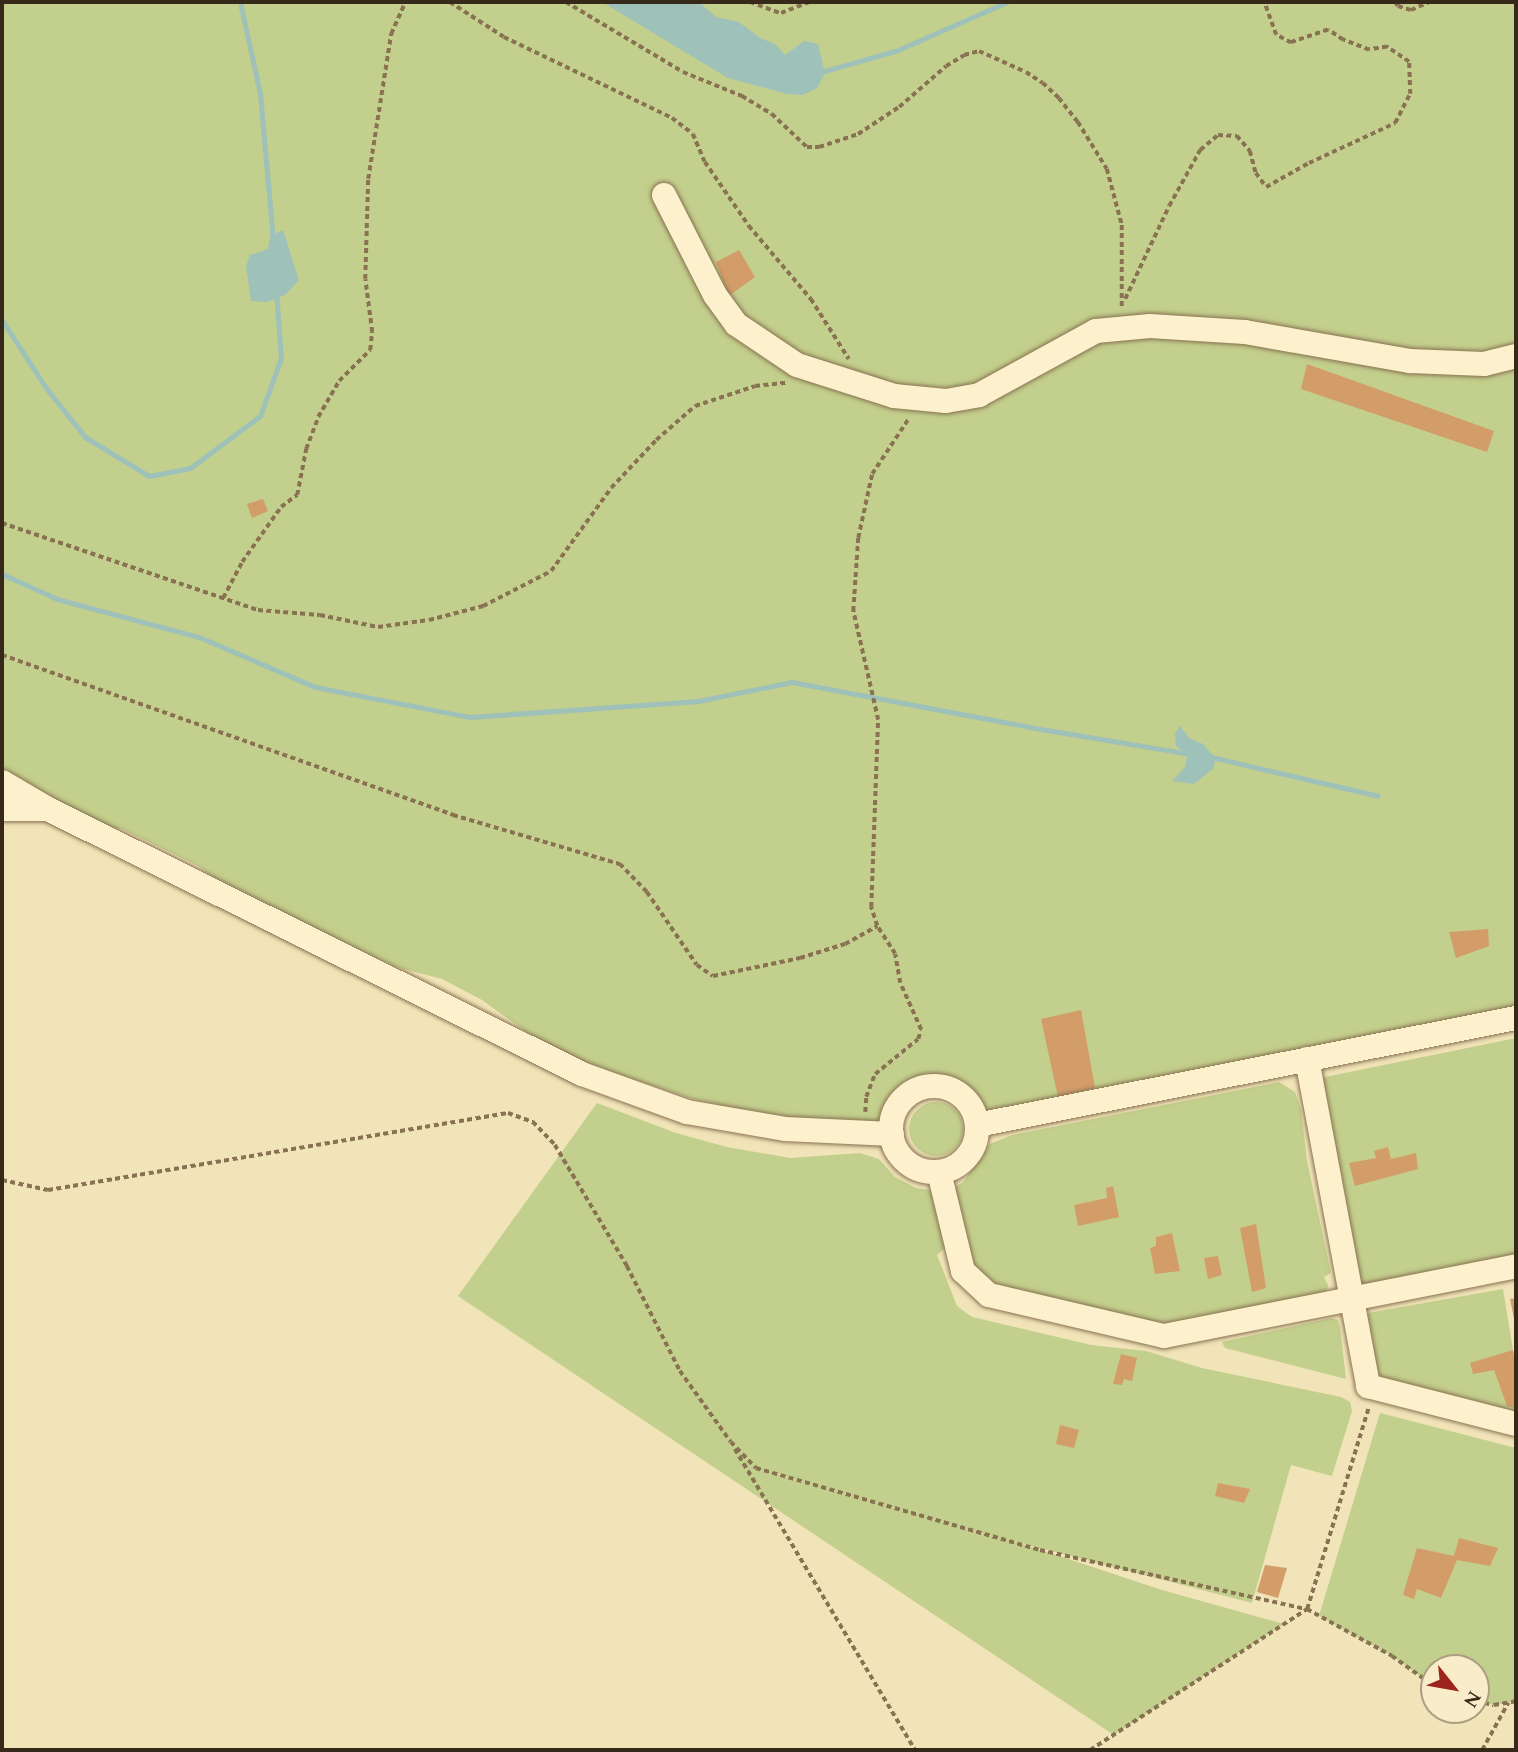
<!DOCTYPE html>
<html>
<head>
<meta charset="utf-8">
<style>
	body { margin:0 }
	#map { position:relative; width:1518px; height:1752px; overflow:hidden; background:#f1e4b8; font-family:Spectral,serif }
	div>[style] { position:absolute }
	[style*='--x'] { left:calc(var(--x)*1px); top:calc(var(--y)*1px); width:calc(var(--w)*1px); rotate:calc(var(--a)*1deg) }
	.green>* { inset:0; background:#c3cf8c }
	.round { border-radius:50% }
	.water>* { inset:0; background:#9ec1b9 }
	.stream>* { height:5px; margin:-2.5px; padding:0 2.5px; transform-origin:2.5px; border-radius:2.5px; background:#9ec1b9 }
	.building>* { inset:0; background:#d39d6a }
	.path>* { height:3.5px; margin-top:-1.75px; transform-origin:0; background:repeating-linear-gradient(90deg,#887252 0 5px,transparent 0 8.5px) }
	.roads { filter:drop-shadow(0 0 2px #887252) drop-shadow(0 0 2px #887252) }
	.minor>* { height:24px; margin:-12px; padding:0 12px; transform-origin:12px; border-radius:12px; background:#fcf1cc }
	.minor>.ring { margin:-12px; padding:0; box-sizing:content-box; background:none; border:24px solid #fcf1cc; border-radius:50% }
	span { translate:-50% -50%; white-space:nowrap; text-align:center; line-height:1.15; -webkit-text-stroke:5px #f8edc8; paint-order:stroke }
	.frame { position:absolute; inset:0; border:4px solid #362919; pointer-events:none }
	.north { position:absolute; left:1420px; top:1654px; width:70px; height:70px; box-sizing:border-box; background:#f8edc8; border:2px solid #aa9f82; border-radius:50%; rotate:121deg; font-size:19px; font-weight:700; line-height:28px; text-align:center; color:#362919 }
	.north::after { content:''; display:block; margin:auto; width:24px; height:32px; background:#9c241d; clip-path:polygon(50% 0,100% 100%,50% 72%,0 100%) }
</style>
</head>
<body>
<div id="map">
	<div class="green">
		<i style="clip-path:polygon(2px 2px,1516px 2px,1516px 1018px,986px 1112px,975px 1093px,942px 1076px,918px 1079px,902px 1089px,879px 1122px,851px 1126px,752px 1112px,693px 1099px,593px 1066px,540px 1042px,482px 1000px,442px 979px,396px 967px,320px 930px,279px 915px,221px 884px,198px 866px,143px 839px,121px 829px,102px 828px,2px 778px)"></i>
		<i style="clip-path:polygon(1516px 1038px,1516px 1257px,1364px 1289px,1358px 1283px,1320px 1078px)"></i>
		<i style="clip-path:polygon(1279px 1082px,1295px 1092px,1301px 1109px,1307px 1161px,1331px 1273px,1324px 1277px,1328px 1285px,1326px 1295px,1167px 1328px,989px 1295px,963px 1271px,944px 1194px,963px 1182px,990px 1144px,1012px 1135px)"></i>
		<i class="round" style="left:909px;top:1102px;width:54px;height:54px"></i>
		<i style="clip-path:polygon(597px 1103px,676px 1133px,727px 1147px,790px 1158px,860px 1153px,879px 1159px,895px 1177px,916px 1188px,936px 1191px,938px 1223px,948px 1245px,937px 1255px,957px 1306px,972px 1317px,1091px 1345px,1146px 1351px,1202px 1368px,1341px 1397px,1350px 1402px,1352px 1411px,1332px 1476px,1291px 1465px,1252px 1603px,1017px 1542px,1162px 1590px,1284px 1624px,1114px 1735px,458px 1296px)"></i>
		<i style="clip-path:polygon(1503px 1289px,1516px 1368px,1516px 1416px,1384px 1380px,1377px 1373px,1365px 1321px,1368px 1313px)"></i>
		<i style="clip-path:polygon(1332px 1318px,1338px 1320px,1340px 1327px,1346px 1379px,1225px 1348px,1222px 1342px)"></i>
		<i style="clip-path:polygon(1380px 1413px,1516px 1448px,1516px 1701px,1494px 1705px,1476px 1701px,1476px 1668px,1434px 1668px,1434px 1686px,1392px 1656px,1319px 1616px)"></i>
	</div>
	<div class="water">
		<i style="clip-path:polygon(602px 2px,699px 2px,716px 17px,739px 22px,760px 38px,775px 44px,785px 55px,804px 41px,818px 44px,825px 73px,817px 88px,803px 95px,787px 94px,728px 78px)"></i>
		<i style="clip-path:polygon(283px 230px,299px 280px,285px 295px,267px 302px,251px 301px,246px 266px,250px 255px,268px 249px,270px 236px)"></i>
		<i style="clip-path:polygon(1180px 726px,1189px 738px,1203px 744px,1215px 758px,1214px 768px,1194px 784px,1172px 781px,1185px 767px,1187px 755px,1176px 746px,1175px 734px)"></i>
	</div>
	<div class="stream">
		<i style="--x:240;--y:2;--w:94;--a:77.7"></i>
		<i style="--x:260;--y:94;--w:148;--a:84.9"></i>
		<i style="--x:821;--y:72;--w:80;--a:-15.9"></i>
		<i style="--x:898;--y:50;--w:119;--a:-23.8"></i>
		<i style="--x:2;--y:320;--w:81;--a:57.1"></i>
		<i style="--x:46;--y:388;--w:63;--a:51.5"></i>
		<i style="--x:85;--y:437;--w:75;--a:31.4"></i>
		<i style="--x:149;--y:476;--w:42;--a:-11"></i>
		<i style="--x:190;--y:468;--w:87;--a:-36.6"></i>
		<i style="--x:260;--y:416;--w:62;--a:-70.1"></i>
		<i style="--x:281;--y:358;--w:66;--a:-94.3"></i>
		<i style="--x:2;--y:574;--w:60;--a:24.4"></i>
		<i style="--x:57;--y:599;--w:147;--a:15"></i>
		<i style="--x:199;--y:637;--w:126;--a:23.3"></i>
		<i style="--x:315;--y:687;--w:158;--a:11"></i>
		<i style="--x:470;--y:717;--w:229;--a:-4"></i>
		<i style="--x:698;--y:701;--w:96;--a:-11.4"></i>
		<i style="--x:792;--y:682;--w:259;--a:10.7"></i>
		<i style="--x:1047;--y:730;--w:146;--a:9.5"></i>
		<i style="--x:1211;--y:757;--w:171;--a:13.1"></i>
	</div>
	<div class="building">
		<i style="clip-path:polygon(739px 250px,755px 277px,729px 296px,716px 262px)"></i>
		<i style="clip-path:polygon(1307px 364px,1494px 431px,1487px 452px,1301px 389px)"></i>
		<i style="clip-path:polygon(263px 499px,268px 511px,252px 518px,247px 504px)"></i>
		<i style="clip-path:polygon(1488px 929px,1489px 946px,1456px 958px,1449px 932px)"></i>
		<i style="clip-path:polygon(1081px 1010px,1095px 1088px,1058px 1097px,1041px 1019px)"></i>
		<i style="clip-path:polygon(1388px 1147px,1391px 1159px,1416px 1153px,1418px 1169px,1355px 1186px,1349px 1163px,1376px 1158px,1374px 1151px)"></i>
		<i style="clip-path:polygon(1113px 1186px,1119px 1217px,1078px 1226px,1074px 1205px,1107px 1198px,1106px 1188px)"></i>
		<i style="clip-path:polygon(1256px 1224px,1266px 1288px,1252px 1292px,1240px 1228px)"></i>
		<i style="clip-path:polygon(1172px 1233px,1180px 1271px,1155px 1274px,1150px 1248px,1156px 1246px,1156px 1237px)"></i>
		<i style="clip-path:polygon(1218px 1256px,1222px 1275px,1208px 1279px,1204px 1258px)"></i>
		<i style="clip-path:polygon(1516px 1298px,1516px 1324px,1515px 1324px,1510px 1299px)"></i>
		<i style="clip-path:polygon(1513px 1350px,1516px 1371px,1516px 1408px,1507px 1406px,1494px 1370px,1473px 1374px,1470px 1363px)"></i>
		<i style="clip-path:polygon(1121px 1354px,1137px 1358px,1132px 1381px,1124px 1379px,1122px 1385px,1113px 1384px)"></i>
		<i style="clip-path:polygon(1060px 1425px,1079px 1430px,1074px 1448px,1056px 1444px)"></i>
		<i style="clip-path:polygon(1218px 1483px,1250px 1489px,1244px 1503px,1215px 1496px)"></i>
		<i style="clip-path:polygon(1459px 1538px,1498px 1548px,1490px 1566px,1457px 1560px,1441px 1598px,1417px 1589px,1414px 1599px,1403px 1595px,1417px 1548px,1454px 1556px)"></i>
		<i style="clip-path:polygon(1265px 1565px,1287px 1568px,1278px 1598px,1257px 1592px)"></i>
	</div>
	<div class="path">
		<i style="--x:450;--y:2;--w:64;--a:32.9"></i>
		<i style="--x:504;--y:37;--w:187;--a:25.7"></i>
		<i style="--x:672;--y:118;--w:26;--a:37"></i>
		<i style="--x:693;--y:134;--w:30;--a:67"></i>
		<i style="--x:705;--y:162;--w:78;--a:55.5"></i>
		<i style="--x:749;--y:226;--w:96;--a:49.7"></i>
		<i style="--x:811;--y:299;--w:71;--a:57.7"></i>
		<i style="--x:566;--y:2;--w:136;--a:30.9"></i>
		<i style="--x:683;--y:72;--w:64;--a:22.1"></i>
		<i style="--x:742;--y:96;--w:35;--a:31"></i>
		<i style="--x:772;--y:114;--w:48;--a:43.3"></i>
		<i style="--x:807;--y:147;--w:12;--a:0"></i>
		<i style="--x:819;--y:147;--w:41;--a:-18.4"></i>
		<i style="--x:858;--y:134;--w:49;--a:-33.4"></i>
		<i style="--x:899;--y:107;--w:62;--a:-41.1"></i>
		<i style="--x:946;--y:66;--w:21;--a:-31"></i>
		<i style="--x:964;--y:55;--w:16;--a:-15"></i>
		<i style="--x:979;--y:51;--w:51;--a:24.1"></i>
		<i style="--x:1026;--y:72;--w:20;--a:33"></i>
		<i style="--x:1043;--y:83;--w:22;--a:43"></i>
		<i style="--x:1059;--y:98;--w:31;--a:52"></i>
		<i style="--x:1078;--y:122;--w:55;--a:58.3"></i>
		<i style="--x:1107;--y:169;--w:58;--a:75"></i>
		<i style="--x:1122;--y:225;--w:84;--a:90"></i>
		<i style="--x:750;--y:2;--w:33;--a:20"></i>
		<i style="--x:781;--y:13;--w:30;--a:-21"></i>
		<i style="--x:1395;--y:2;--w:5;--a:53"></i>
		<i style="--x:1398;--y:6;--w:14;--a:17"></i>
		<i style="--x:1411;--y:10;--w:20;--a:-24"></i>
		<i style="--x:1125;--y:299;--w:103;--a:-64.7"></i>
		<i style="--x:1169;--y:206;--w:64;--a:-61"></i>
		<i style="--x:1200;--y:150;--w:23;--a:-40"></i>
		<i style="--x:1218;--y:135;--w:19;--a:3"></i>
		<i style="--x:1237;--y:136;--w:20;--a:49"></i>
		<i style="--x:1250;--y:151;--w:23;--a:75"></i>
		<i style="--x:1256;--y:173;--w:17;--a:54"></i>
		<i style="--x:1266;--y:187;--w:49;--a:-29.2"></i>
		<i style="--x:1309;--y:163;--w:95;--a:-24.9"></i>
		<i style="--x:1395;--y:123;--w:33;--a:-63"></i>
		<i style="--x:1410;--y:94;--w:32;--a:-92"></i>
		<i style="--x:1409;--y:62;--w:27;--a:-146"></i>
		<i style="--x:1387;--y:47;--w:18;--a:171"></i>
		<i style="--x:1369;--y:50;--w:28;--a:-159"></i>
		<i style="--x:1343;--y:40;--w:18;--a:-146"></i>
		<i style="--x:1328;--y:30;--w:39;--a:161"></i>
		<i style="--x:1291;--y:43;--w:17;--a:-152"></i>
		<i style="--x:1276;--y:35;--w:35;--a:-110"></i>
		<i style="--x:2;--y:523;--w:270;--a:18.8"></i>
		<i style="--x:258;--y:610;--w:62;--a:4.6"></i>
		<i style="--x:320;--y:615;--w:59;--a:11.7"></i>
		<i style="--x:378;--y:627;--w:51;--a:-7.8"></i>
		<i style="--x:429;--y:620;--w:56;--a:-14.5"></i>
		<i style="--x:483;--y:606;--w:76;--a:-27.2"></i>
		<i style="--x:551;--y:571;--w:102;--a:-54.1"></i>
		<i style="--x:611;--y:488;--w:66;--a:-46.8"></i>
		<i style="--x:656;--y:440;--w:52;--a:-41.1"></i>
		<i style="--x:695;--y:406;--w:63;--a:-18.4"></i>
		<i style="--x:755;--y:386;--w:31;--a:-6"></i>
		<i style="--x:223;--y:598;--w:41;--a:-62.2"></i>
		<i style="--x:242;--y:562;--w:67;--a:-54.7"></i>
		<i style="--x:281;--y:507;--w:20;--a:-37"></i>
		<i style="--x:297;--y:495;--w:47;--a:-78.9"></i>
		<i style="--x:306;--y:449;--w:34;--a:-69"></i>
		<i style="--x:318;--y:417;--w:42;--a:-59.7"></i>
		<i style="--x:339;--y:381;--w:44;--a:-45"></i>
		<i style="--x:370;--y:350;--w:18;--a:-84"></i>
		<i style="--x:372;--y:332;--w:53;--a:-97.5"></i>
		<i style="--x:365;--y:279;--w:100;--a:-88.3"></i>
		<i style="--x:368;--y:179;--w:147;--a:-81"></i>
		<i style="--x:391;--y:34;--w:35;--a:-66"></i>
		<i style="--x:2;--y:655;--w:479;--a:19.5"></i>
		<i style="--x:453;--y:815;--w:174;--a:16.4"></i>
		<i style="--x:620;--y:864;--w:39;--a:46"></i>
		<i style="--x:647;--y:892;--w:88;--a:55.6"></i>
		<i style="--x:697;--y:965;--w:19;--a:35"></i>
		<i style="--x:713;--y:976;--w:89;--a:-11.7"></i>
		<i style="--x:800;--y:958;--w:47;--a:-17.3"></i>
		<i style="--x:845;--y:944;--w:37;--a:-29"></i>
		<i style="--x:865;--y:1112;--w:15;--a:-86"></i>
		<i style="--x:866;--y:1097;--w:25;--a:-69"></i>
		<i style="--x:875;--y:1074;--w:55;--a:-39.1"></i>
		<i style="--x:918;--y:1039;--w:9;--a:-72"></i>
		<i style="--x:921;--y:1030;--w:51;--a:-114.1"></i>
		<i style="--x:900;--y:983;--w:29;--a:-100"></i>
		<i style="--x:895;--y:954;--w:33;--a:-123"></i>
		<i style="--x:877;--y:926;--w:20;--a:-108"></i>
		<i style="--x:871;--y:907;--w:187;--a:-87.9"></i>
		<i style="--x:878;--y:720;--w:112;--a:-102.9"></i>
		<i style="--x:853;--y:611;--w:73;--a:-86.1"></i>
		<i style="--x:858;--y:538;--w:66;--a:-77.7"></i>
		<i style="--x:872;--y:474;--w:67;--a:-56.5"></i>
		<i style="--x:2;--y:1180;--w:47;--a:12.3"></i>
		<i style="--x:48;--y:1190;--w:466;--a:-9.5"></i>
		<i style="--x:508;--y:1113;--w:27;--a:20"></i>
		<i style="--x:533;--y:1122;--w:32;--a:46"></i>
		<i style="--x:555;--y:1145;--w:141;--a:59.2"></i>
		<i style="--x:627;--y:1266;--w:118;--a:63.2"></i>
		<i style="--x:680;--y:1371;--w:87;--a:54.3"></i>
		<i style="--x:731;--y:1442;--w:36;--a:46"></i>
		<i style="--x:756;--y:1468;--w:296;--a:16.1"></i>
		<i style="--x:1040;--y:1550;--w:273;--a:12.5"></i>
		<i style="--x:1307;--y:1609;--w:97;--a:28.9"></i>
		<i style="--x:1392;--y:1656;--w:52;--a:35.5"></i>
		<i style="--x:735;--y:1449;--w:351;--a:59.1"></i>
		<i style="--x:1476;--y:1701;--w:18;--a:13"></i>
		<i style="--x:1494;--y:1705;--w:22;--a:-10"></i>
		<i style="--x:1090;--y:1750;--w:259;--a:-33"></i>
		<i style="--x:1307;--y:1609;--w:212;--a:-73"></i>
		<i style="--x:1482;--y:1750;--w:54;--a:-61"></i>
	</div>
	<div class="roads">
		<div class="minor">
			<i style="--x:664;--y:195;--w:112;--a:63"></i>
			<i style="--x:715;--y:295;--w:36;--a:54"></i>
			<i style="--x:736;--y:324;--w:73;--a:33.9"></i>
			<i style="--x:797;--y:365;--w:102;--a:17.7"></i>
			<i style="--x:894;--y:396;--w:52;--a:5.5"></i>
			<i style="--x:946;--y:401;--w:34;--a:-10"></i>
			<i style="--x:979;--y:395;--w:133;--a:-28.7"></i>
			<i style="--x:1096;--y:331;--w:54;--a:-5.3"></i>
			<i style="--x:1150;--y:326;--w:95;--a:3.6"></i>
			<i style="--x:1245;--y:332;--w:168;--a:10"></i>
			<i style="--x:1410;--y:361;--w:74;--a:2.3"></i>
			<i style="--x:1484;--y:364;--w:33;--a:-14"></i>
			<i style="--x:2;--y:782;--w:53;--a:30.4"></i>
			<i style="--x:48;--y:809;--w:596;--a:26.39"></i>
			<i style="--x:582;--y:1074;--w:112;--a:19.9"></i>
			<i style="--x:687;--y:1112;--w:99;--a:9.8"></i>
			<i style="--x:785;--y:1129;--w:107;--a:2.7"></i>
			<i style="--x:2;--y:809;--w:45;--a:0"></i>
			<i style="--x:1307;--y:1059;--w:333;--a:79.4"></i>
			<i style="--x:1368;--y:1386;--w:153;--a:14.4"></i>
			<i class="ring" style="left:891px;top:1086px;width:62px;height:62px"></i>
			<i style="--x:977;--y:1125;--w:550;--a:-11.23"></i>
			<i style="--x:939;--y:1172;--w:102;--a:76.4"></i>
			<i style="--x:963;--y:1271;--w:35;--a:43"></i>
			<i style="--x:989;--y:1295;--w:180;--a:13.2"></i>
			<i style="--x:1164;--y:1336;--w:359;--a:-11.2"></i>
		</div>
	</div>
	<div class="frame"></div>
	<div class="north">N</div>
</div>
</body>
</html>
